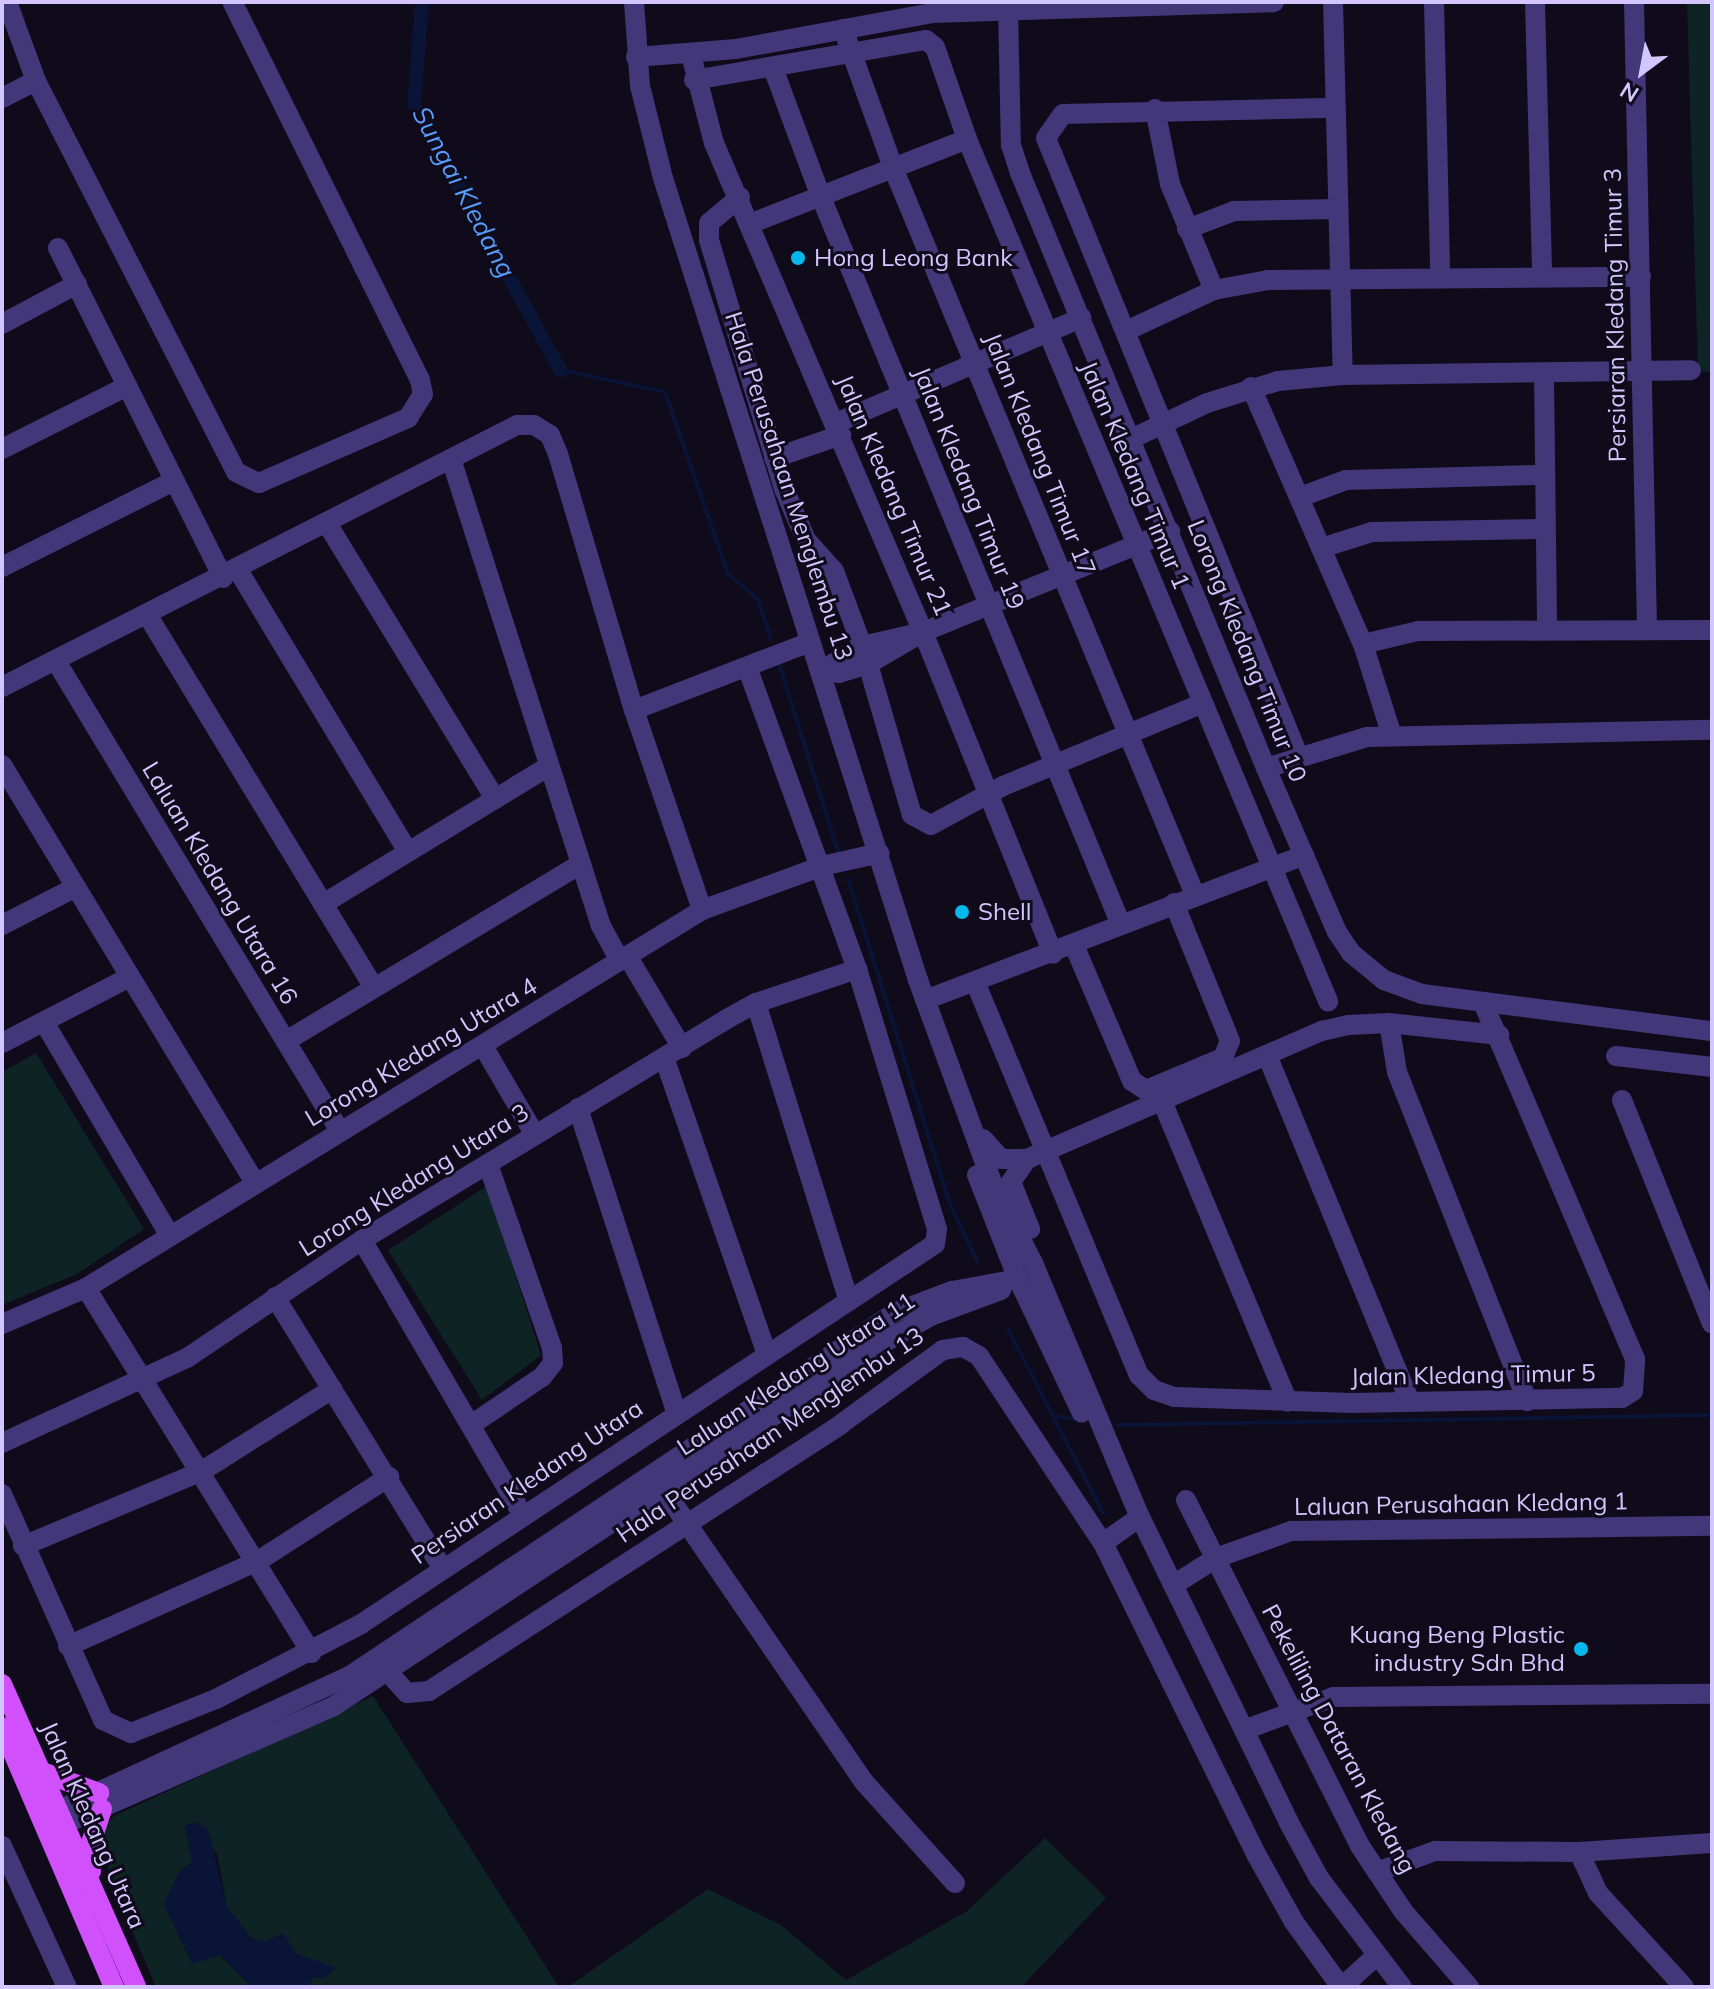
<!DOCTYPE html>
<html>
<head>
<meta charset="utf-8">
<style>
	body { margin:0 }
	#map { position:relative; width:1714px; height:1989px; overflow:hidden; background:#100b1b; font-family:Mulish,sans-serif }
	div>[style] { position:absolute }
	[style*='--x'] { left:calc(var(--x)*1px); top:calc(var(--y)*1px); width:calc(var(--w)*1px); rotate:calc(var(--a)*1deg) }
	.green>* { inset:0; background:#0e2324 }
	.water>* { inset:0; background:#091436 }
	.stream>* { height:4px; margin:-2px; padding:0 2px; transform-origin:2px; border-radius:2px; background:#091436 }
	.canal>* { height:14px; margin:-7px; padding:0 7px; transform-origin:7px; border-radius:7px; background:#091436 }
	.minor>* { height:20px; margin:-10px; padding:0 10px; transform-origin:10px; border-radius:10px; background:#413779 }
	.major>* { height:20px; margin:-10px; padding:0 10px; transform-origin:10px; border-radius:10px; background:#d050fb }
	.dots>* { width:22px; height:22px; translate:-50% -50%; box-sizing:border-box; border:4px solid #100b1b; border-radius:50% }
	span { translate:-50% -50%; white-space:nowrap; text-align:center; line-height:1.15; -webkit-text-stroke:6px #100b1b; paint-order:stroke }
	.poi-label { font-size:24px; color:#d3c6fe }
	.left { translate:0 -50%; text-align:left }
	.right { translate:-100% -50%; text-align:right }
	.street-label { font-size:24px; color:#d3c6fe }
	.water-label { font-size:26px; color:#579bfb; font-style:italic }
	.frame { position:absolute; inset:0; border:4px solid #d3c6fe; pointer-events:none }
	.north { position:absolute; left:1602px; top:32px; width:80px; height:80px; -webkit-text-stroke:6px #100b1b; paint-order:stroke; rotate:212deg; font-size:22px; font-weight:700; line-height:32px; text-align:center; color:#d3c6fe }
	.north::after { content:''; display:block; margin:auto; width:28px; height:36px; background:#d3c6fe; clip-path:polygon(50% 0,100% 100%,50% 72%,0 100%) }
</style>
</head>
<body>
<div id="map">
	<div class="green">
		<i style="clip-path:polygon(1687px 2px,1712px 2px,1712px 372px,1698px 371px)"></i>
		<i style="clip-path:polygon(36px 1053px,144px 1229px,77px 1274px,2px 1305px,2px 1072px)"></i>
		<i style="clip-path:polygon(487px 1186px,541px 1355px,482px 1400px,388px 1250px)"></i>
		<i style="clip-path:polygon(373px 1696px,559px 1987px,308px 1987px,316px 1965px,251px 1938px,227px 1907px,217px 1853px,185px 1827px,193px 1862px,179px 1872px,164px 1904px,192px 1963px,220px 1955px,252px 1987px,156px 1987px,118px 1898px,101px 1846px,102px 1831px,114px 1816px)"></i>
		<i style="clip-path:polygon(1045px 1838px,1106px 1898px,1021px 1987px,568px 1987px,708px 1889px,781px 1925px,846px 1980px,967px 1911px)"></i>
	</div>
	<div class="water">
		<i style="clip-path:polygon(195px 1822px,208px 1829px,227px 1907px,251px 1938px,265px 1942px,283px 1933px,297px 1954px,336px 1968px,324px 1978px,313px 1978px,308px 1987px,252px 1987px,220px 1955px,192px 1964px,164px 1904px,179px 1872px,192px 1862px,185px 1826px)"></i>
	</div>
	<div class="stream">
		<i style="--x:560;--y:370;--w:107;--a:11.8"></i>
		<i style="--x:665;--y:392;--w:193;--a:70.9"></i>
		<i style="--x:728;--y:574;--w:39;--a:40"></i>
		<i style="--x:758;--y:599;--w:40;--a:72"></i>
		<i style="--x:779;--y:664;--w:196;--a:72.5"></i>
		<i style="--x:848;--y:879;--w:341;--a:72.6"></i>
		<i style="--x:950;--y:1204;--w:63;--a:64.7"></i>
		<i style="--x:1008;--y:1329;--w:207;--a:62.7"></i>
		<i style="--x:1054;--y:1416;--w:20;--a:9"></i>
		<i style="--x:1117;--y:1425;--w:595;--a:-0.96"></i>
	</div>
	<div class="canal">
		<i style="--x:422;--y:2;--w:103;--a:94.4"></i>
		<i style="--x:414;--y:105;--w:303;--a:61.1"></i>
	</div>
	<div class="minor">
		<i style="--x:7;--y:2;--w:84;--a:69.8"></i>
		<i style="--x:36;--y:81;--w:439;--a:62.9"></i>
		<i style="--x:236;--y:472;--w:25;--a:26"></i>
		<i style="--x:259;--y:483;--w:163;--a:-23.6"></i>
		<i style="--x:408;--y:418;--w:28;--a:-58"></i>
		<i style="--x:423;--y:394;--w:14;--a:-102"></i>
		<i style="--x:420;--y:380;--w:422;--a:-116.4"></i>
		<i style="--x:634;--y:2;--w:84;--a:85.9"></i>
		<i style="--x:640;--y:86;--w:95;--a:76"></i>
		<i style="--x:663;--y:178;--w:842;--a:72.36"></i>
		<i style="--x:918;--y:980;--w:221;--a:69.9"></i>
		<i style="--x:994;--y:1188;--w:85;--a:62.5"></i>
		<i style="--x:1033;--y:1263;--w:276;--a:67.2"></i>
		<i style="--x:1140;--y:1517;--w:338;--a:64"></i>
		<i style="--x:1288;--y:1821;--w:65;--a:61.5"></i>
		<i style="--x:1319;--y:1878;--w:137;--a:52.7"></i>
		<i style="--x:1333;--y:2;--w:373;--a:88.5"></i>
		<i style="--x:1434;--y:2;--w:274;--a:88.7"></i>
		<i style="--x:1535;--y:2;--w:275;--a:88.5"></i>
		<i style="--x:1634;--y:2;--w:626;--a:88.81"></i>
		<i style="--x:1008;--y:7;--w:138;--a:88.8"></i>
		<i style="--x:1011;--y:145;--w:29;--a:72"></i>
		<i style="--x:1020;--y:173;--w:644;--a:67.54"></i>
		<i style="--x:1266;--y:768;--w:179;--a:66.6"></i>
		<i style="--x:1337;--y:932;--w:25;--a:56"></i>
		<i style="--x:1351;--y:953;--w:43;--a:39.3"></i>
		<i style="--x:1384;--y:980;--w:40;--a:20.2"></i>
		<i style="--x:1422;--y:994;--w:292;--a:7.3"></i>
		<i style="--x:843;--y:29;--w:150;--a:70.1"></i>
		<i style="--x:894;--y:170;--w:785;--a:67.45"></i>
		<i style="--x:691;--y:55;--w:91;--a:75.4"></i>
		<i style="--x:714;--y:143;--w:532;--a:66.86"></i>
		<i style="--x:923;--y:632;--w:347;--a:68"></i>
		<i style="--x:636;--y:57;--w:100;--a:-4.6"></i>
		<i style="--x:736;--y:49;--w:199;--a:-10.4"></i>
		<i style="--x:932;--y:13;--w:342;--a:-1.8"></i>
		<i style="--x:773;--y:68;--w:138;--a:69.6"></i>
		<i style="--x:821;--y:197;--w:787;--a:67.6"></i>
		<i style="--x:694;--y:80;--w:235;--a:-9.8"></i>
		<i style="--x:926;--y:40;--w:11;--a:38"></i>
		<i style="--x:935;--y:47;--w:97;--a:70.8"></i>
		<i style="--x:967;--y:139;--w:935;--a:67.28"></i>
		<i style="--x:2;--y:98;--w:38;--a:-27"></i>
		<i style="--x:1155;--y:109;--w:76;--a:78.7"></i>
		<i style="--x:1170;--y:184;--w:115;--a:67.5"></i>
		<i style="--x:740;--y:197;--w:40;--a:140"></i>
		<i style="--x:709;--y:223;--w:17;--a:90"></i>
		<i style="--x:709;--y:240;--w:262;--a:73.2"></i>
		<i style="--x:785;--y:491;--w:53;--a:66.8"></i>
		<i style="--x:806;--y:540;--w:42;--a:47.9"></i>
		<i style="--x:834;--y:571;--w:80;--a:69.5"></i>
		<i style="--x:752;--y:223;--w:231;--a:-21.3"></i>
		<i style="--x:1187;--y:229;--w:50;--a:-21"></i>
		<i style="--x:1234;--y:211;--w:103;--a:-1.1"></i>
		<i style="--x:58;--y:248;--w:369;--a:63.4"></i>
		<i style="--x:2;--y:324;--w:85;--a:-28.1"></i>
		<i style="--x:1126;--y:331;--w:97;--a:-25"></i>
		<i style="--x:1214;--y:290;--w:55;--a:-10.5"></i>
		<i style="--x:1268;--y:280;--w:373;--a:-0.5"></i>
		<i style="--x:1544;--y:376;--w:252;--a:89.3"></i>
		<i style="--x:1251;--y:387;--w:280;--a:66.5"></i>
		<i style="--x:1363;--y:644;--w:96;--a:72.5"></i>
		<i style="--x:836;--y:423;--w:267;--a:-23.2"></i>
		<i style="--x:1133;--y:438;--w:82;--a:-25.3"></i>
		<i style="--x:1207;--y:403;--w:74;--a:-17.2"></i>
		<i style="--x:1278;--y:381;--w:65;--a:-5.3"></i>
		<i style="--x:1343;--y:375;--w:348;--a:-0.8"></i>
		<i style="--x:2;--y:449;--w:140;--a:-26.7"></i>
		<i style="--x:774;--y:458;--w:71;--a:-18.9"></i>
		<i style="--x:452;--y:462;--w:485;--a:72.2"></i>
		<i style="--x:600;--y:924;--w:42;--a:61.6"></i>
		<i style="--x:1300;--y:497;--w:49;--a:-20.3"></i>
		<i style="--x:1346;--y:480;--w:195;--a:-1.5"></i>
		<i style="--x:328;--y:525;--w:321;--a:58.6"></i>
		<i style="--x:1321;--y:548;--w:53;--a:-17.4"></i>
		<i style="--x:1372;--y:532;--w:172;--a:-1"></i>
		<i style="--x:2;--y:567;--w:192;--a:-26.6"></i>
		<i style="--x:238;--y:570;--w:329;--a:58.9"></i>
		<i style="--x:148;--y:616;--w:435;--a:58.7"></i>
		<i style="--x:1363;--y:644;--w:57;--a:-13.3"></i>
		<i style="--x:1418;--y:631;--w:294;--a:-0.2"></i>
		<i style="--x:56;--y:661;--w:549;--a:58.86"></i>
		<i style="--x:868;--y:664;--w:157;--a:73.8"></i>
		<i style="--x:912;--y:815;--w:21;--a:28"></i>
		<i style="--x:931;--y:825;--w:82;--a:-28.4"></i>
		<i style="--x:1003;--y:786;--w:214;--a:-22.5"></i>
		<i style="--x:821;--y:671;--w:18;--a:6"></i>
		<i style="--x:839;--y:673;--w:30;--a:-17"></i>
		<i style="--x:868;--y:664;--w:64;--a:-30.2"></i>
		<i style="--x:923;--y:632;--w:267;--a:-22.2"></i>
		<i style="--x:821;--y:671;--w:48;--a:-31.4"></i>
		<i style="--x:862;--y:646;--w:54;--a:-12.8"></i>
		<i style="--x:2;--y:687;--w:578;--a:-26.96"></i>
		<i style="--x:517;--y:425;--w:17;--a:0"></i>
		<i style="--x:534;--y:425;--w:19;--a:32"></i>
		<i style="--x:550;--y:435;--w:21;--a:67"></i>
		<i style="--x:558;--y:454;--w:267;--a:73.5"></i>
		<i style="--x:634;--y:710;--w:211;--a:71.2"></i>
		<i style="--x:634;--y:710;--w:189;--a:-21.1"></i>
		<i style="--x:1298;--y:755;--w:666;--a:-112.22"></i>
		<i style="--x:1046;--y:138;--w:29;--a:-55"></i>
		<i style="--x:1063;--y:114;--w:272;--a:-1.3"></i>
		<i style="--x:2;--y:765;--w:489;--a:58.8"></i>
		<i style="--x:1266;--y:768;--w:106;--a:-17.1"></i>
		<i style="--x:1367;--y:737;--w:345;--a:-1.2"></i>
		<i style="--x:323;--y:904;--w:265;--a:-31.4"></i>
		<i style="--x:2;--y:925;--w:83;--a:-27.2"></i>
		<i style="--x:1074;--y:945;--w:148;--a:66.9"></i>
		<i style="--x:1132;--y:1081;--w:17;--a:33"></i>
		<i style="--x:1146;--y:1090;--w:83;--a:-22.6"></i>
		<i style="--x:1223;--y:1058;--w:18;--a:-68"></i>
		<i style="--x:1230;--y:1041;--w:149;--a:-112.1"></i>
		<i style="--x:628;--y:957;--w:106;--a:59.3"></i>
		<i style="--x:976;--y:984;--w:424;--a:67.4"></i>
		<i style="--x:1139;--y:1375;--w:21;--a:45"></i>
		<i style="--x:1154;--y:1390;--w:21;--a:19"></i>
		<i style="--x:1174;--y:1397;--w:178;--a:1.9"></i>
		<i style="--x:1352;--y:1403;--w:270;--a:-1.1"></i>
		<i style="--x:1622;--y:1398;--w:13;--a:-32"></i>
		<i style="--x:1633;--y:1391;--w:32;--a:-86"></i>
		<i style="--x:1635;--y:1359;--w:388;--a:-113.1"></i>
		<i style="--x:925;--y:1000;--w:406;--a:-20.9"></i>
		<i style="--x:756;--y:1003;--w:310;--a:72.7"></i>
		<i style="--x:44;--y:1022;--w:248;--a:59.5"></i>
		<i style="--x:1389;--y:1023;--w:50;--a:80.7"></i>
		<i style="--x:1397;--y:1072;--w:354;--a:68.4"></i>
		<i style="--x:286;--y:1041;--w:344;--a:-31"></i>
		<i style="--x:2;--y:1043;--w:144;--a:-27.3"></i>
		<i style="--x:483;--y:1046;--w:103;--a:59.7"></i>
		<i style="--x:1267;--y:1055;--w:375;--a:67.6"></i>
		<i style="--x:1616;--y:1056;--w:97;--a:6.5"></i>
		<i style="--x:665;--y:1060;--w:309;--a:70.9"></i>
		<i style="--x:1622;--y:1100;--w:241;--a:68.1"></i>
		<i style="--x:1162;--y:1101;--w:326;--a:67.3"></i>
		<i style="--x:578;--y:1108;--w:322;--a:72.1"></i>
		<i style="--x:983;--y:1139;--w:27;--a:48"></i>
		<i style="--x:1001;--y:1159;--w:26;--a:0"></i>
		<i style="--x:1027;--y:1159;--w:322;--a:-23.5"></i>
		<i style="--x:1322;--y:1031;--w:28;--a:-13"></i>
		<i style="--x:1349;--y:1025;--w:40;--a:-2.9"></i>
		<i style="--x:1389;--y:1023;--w:111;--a:6.2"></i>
		<i style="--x:1027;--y:1159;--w:28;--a:125"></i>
		<i style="--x:1011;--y:1182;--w:51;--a:68"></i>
		<i style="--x:977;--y:1175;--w:112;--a:68.5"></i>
		<i style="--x:1018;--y:1279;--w:148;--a:64.5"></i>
		<i style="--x:362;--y:1240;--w:320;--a:59.7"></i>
		<i style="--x:86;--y:1288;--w:429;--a:58.3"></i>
		<i style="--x:275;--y:1297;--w:320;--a:58.3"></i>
		<i style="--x:2;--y:1324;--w:91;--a:-23.2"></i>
		<i style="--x:86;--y:1288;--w:723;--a:-31.53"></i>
		<i style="--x:702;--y:910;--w:128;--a:-20.1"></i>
		<i style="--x:822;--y:866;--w:59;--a:-12.6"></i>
		<i style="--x:471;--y:1425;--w:86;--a:-34.1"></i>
		<i style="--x:542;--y:1377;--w:18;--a:-52"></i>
		<i style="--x:553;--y:1363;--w:15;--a:-94"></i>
		<i style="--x:552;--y:1348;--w:195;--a:-109.2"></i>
		<i style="--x:2;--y:1443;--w:204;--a:-24.7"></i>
		<i style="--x:187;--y:1358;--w:211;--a:-34"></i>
		<i style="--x:362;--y:1240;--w:424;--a:-31.2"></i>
		<i style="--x:725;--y:1020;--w:35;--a:-29"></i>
		<i style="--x:756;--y:1003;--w:107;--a:-18.6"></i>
		<i style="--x:664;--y:1490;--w:354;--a:55.6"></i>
		<i style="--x:864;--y:1782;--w:136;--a:48"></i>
		<i style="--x:2;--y:1494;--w:248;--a:65.9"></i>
		<i style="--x:103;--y:1720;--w:31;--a:25"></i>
		<i style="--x:131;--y:1733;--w:92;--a:-21.8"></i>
		<i style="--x:216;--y:1699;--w:163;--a:-27.3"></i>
		<i style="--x:361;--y:1624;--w:688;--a:-33.51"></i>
		<i style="--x:935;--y:1244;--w:15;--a:-82"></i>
		<i style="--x:937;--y:1229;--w:272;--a:-107.1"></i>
		<i style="--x:857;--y:969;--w:321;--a:-110"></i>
		<i style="--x:1186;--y:1500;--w:387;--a:63.3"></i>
		<i style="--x:1360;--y:1846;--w:78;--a:56.5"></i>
		<i style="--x:1403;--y:1911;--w:101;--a:49"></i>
		<i style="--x:1103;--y:1543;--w:45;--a:-35.1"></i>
		<i style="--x:23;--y:1546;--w:194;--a:-22.7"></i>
		<i style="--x:202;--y:1471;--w:154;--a:-32.2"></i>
		<i style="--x:1175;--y:1584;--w:49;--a:-32.4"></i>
		<i style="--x:1216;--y:1558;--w:80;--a:-19.8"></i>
		<i style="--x:1291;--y:1531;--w:421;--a:-0.7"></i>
		<i style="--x:68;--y:1646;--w:208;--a:-24.1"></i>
		<i style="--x:258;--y:1561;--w:156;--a:-32.7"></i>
		<i style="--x:387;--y:1671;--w:30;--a:48"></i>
		<i style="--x:407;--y:1693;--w:22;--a:-5"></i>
		<i style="--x:429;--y:1691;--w:491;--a:-32.9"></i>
		<i style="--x:841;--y:1424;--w:126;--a:-36"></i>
		<i style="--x:943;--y:1350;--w:20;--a:-9"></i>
		<i style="--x:963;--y:1347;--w:18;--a:29"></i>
		<i style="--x:979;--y:1356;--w:224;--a:56.5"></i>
		<i style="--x:1103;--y:1543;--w:347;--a:63.8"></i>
		<i style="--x:1256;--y:1854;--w:78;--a:60.8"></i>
		<i style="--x:1294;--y:1922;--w:80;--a:54.1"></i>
		<i style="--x:1244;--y:1730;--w:95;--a:-20.3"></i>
		<i style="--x:1333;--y:1697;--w:379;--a:-0.5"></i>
		<i style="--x:44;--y:1817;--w:338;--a:-24.8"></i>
		<i style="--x:351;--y:1675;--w:655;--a:-33.67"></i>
		<i style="--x:896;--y:1312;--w:60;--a:-20.6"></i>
		<i style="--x:952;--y:1291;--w:67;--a:-10.3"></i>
		<i style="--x:48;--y:1831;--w:312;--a:-23.6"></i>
		<i style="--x:334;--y:1706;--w:660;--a:-33.45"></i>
		<i style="--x:885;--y:1342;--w:53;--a:-29.5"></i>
		<i style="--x:931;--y:1316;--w:75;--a:-20.4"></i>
		<i style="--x:2;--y:1846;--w:155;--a:65.3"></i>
		<i style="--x:1579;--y:1852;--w:45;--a:65.1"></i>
		<i style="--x:1598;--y:1893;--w:127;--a:47.5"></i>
		<i style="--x:1377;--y:1872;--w:62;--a:-19.9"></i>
		<i style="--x:1435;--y:1851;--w:144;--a:0.4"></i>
		<i style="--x:1579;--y:1852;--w:133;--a:-3.9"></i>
		<i style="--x:1342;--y:1987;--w:45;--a:-42.3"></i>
	</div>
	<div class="major">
		<i style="--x:2;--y:1684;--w:331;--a:66.1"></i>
		<i style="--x:2;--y:1727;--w:283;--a:66.7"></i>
		<i style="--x:42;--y:1772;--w:61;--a:20.2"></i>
		<i style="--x:91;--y:1871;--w:25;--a:-92"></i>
		<i style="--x:90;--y:1846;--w:39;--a:-72"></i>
	</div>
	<div class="dots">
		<i style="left:798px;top:258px;background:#05b8eb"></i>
		<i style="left:962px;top:912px;background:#05b8eb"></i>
		<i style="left:1581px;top:1649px;background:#05b8eb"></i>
	</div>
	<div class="poi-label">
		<span class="left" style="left:814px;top:258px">Hong Leong Bank</span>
		<span class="left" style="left:978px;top:912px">Shell</span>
		<span class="right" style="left:1565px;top:1649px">Kuang Beng Plastic<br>industry Sdn Bhd</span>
	</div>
	<div class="street-label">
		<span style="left:1615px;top:315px;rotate:-91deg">Persiaran Kledang Timur 3</span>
		<span style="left:1040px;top:454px;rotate:68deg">Jalan Kledang Timur 17</span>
		<span style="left:1135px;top:475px;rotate:67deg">Jalan Kledang Timur 1</span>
		<span style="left:789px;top:486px;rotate:72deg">Hala Perusahaan Menglembu 13</span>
		<span style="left:969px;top:488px;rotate:68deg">Jalan Kledang Timur 19</span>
		<span style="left:894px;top:495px;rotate:67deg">Jalan Kledang Timur 21</span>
		<span style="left:1247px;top:651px;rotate:68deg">Lorong Kledang Timur 10</span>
		<span style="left:220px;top:883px;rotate:59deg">Laluan Kledang Utara 16</span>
		<span style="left:421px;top:1052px;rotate:-31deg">Lorong Kledang Utara 4</span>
		<span style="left:414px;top:1180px;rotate:-32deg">Lorong Kledang Utara 3</span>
		<span style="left:796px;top:1374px;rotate:-33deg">Laluan Kledang Utara 11</span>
		<span style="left:1473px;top:1375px;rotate:-1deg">Jalan Kledang Timur 5</span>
		<span style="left:770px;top:1435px;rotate:-34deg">Hala Perusahaan Menglembu 13</span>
		<span style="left:527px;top:1482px;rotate:-34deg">Persiaran Kledang Utara</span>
		<span style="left:1461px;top:1504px;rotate:-1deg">Laluan Perusahaan Kledang 1</span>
		<span style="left:1339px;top:1739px;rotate:62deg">Pekeliling Dataran Kledang</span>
		<span style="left:93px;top:1825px;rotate:66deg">Jalan Kledang Utara</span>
	</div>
	<div class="water-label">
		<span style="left:464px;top:192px;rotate:62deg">Sungai Kledang</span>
	</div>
	<div class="frame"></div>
	<div class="north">N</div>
</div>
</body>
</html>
